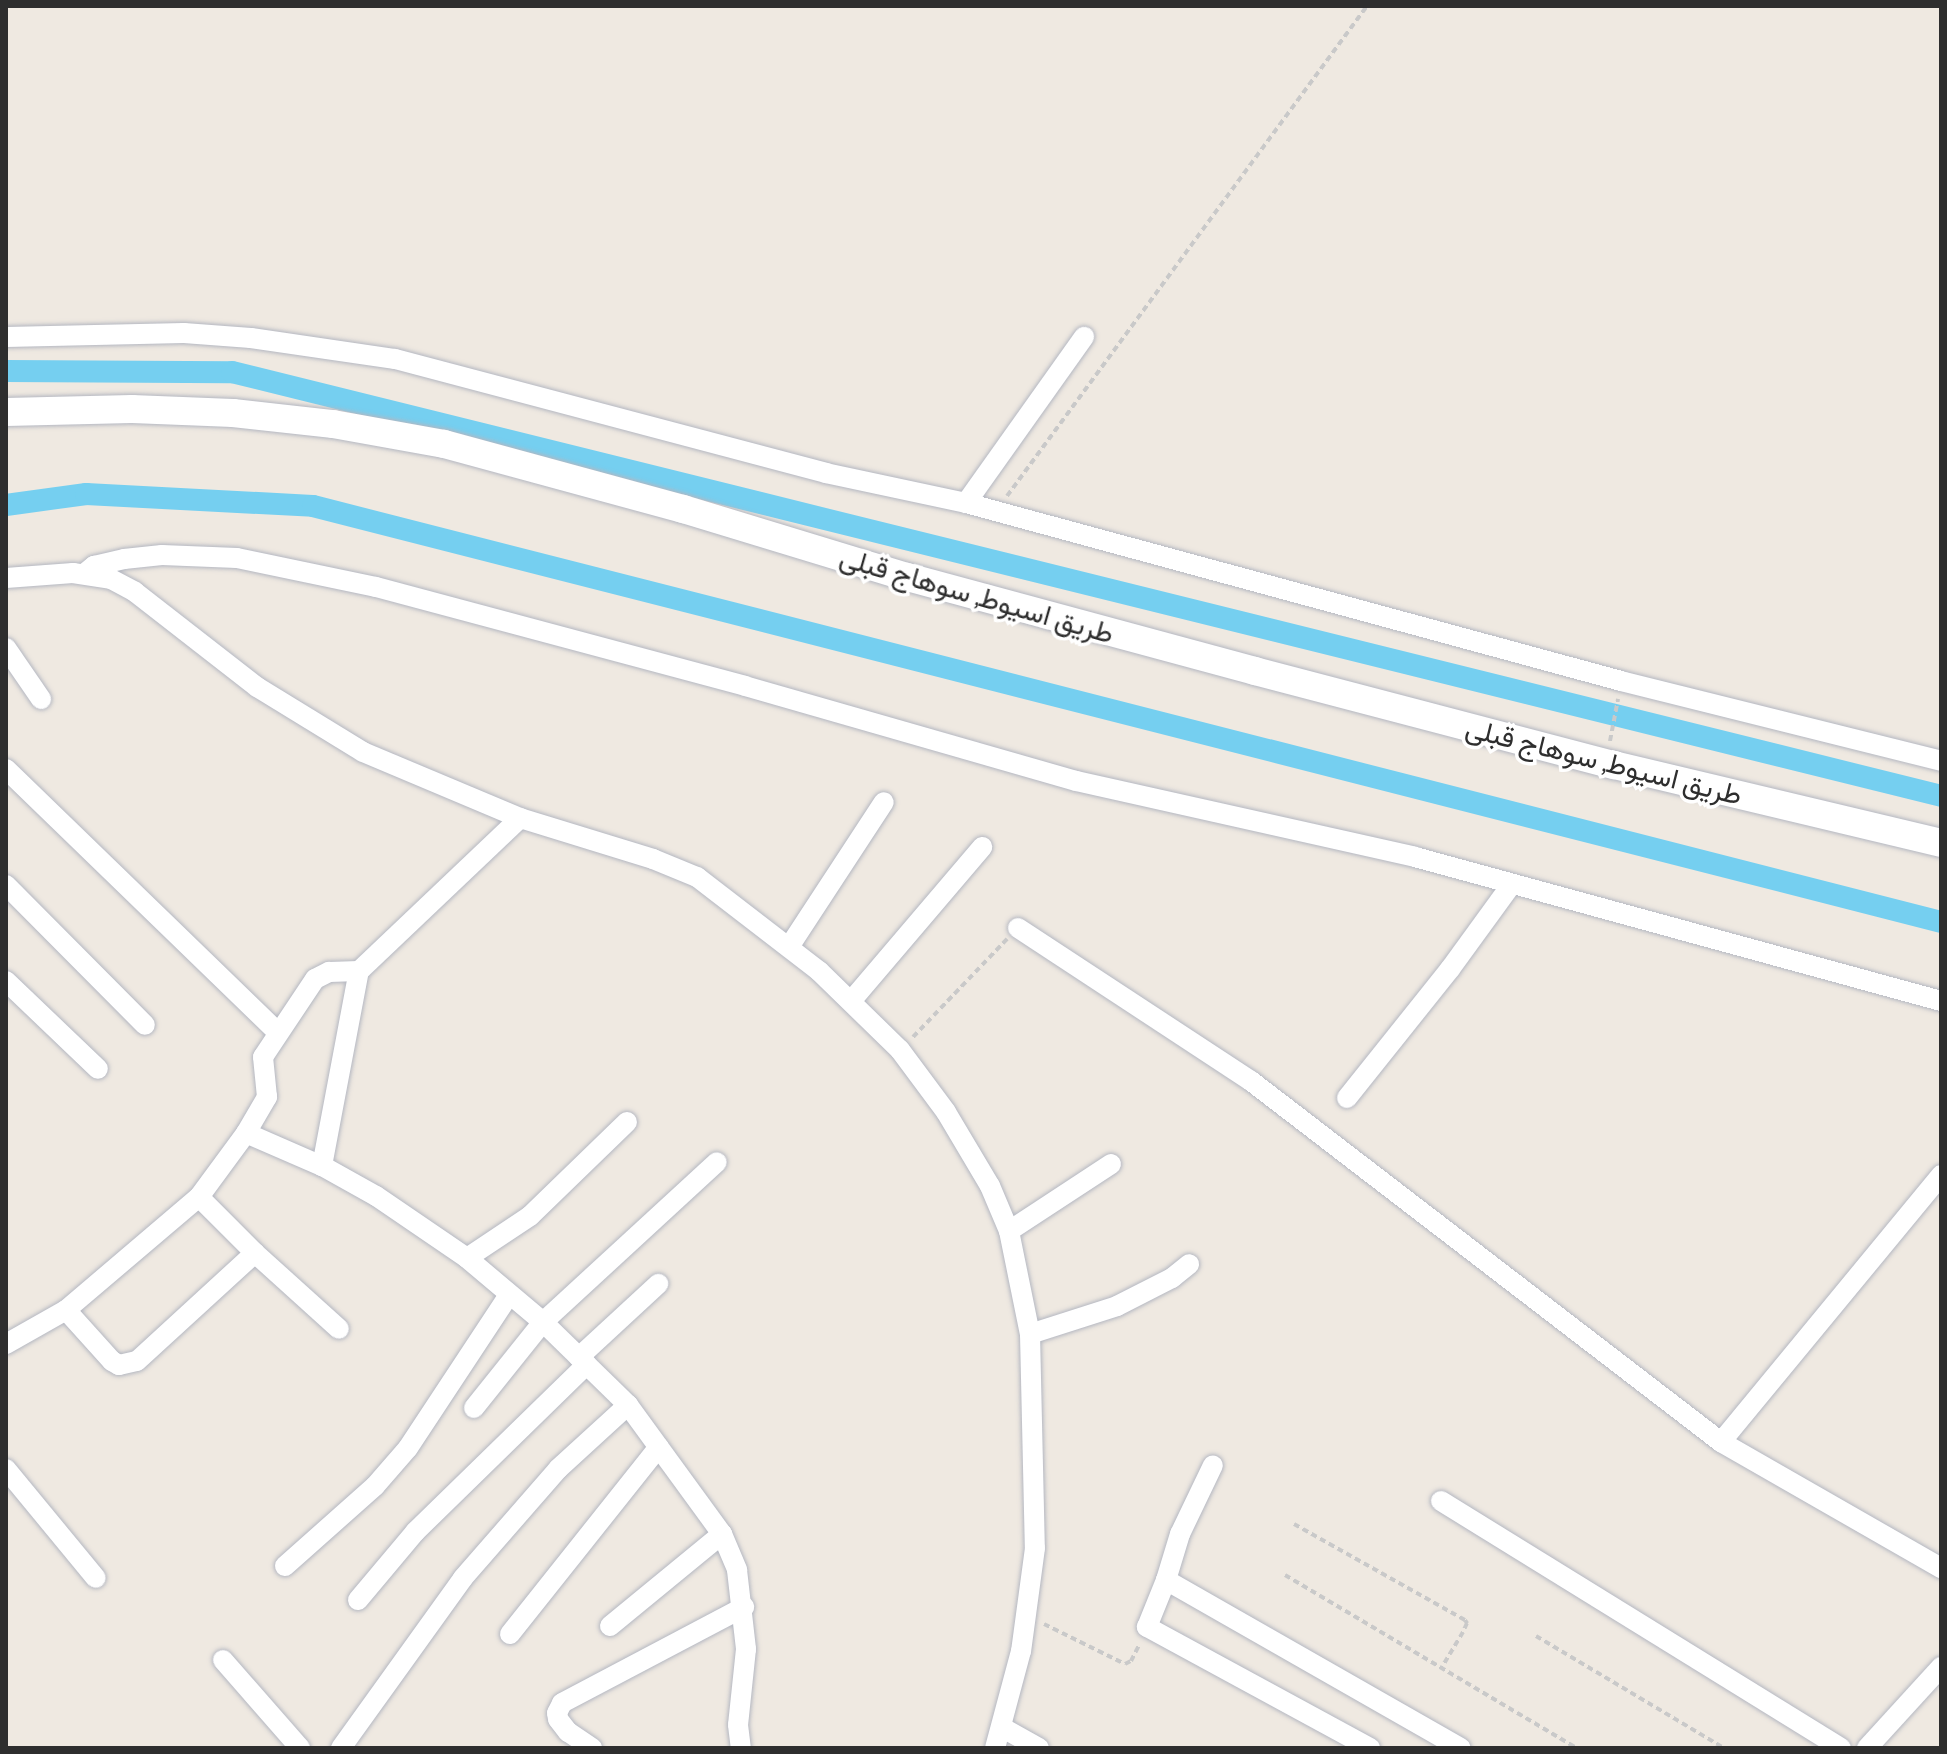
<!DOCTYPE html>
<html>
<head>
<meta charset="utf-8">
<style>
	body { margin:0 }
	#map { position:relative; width:1947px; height:1754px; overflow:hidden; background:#efe9e1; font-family:"PT Sans Narrow",Vazirmatn,sans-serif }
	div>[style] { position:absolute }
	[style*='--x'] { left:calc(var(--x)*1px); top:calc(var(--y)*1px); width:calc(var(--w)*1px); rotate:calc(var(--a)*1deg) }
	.canal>* { height:22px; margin:-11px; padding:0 11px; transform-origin:11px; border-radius:11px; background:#75cff0 }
	.path>* { height:4px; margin-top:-2px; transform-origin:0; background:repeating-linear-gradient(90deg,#c9c9c9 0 6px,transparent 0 10px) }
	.roads { filter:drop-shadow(0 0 2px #b4b7c1) drop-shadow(0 0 2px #b4b7c1) }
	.street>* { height:20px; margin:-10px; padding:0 10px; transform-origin:10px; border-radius:10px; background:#fff }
	.secondary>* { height:28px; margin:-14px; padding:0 14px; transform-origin:14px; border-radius:14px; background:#fff }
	span { translate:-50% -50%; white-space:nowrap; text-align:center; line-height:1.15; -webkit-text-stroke:7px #fff; paint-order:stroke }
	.street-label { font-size:28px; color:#2e2e2e }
	.frame { position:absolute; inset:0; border:8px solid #2e2e2e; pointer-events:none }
</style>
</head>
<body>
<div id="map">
	<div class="canal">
		<i style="--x:6;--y:371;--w:226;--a:0.3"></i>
		<i style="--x:232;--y:372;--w:1761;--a:13.93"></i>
		<i style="--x:6;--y:505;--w:81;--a:-7.8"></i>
		<i style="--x:86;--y:494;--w:227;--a:3"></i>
		<i style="--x:313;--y:506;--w:1680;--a:14.33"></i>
	</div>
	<div class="path">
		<i style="--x:1007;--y:496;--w:608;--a:-53.7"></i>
		<i style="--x:1610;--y:741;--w:43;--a:-79.2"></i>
		<i style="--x:913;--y:1037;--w:136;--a:-46.2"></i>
		<i style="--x:1294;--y:1524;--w:196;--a:29.3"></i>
		<i style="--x:1465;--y:1620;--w:4;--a:56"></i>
		<i style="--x:1467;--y:1623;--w:10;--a:114"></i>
		<i style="--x:1463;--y:1632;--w:41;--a:121"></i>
		<i style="--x:1285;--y:1575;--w:339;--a:30.7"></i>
		<i style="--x:1044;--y:1624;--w:90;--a:26.3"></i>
		<i style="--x:1125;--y:1664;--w:7;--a:-27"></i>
		<i style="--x:1131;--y:1661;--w:18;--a:-63"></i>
		<i style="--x:1536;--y:1636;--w:219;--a:30.8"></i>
	</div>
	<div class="roads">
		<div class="street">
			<i style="--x:6;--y:337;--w:178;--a:-1.3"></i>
			<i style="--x:184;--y:333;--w:67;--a:4.3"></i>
			<i style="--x:251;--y:338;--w:146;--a:8.3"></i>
			<i style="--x:395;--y:359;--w:446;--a:14.8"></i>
			<i style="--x:826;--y:473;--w:143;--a:12.1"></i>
			<i style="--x:966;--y:503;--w:679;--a:15.2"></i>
			<i style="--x:1621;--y:681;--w:330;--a:14"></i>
			<i style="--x:966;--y:503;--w:204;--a:-54.6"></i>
			<i style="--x:84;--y:574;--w:13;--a:-39"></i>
			<i style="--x:94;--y:566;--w:31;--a:-13"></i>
			<i style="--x:124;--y:559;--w:38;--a:-6"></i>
			<i style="--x:162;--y:555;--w:75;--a:2.3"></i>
			<i style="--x:237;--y:558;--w:142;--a:11.8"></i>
			<i style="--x:376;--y:587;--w:382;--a:15"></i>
			<i style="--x:745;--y:686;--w:344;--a:16"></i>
			<i style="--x:1076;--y:781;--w:347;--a:12.6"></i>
			<i style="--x:1415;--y:857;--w:545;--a:15.31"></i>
			<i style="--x:6;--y:578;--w:67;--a:-4.3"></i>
			<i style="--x:73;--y:573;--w:38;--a:9"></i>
			<i style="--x:111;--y:579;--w:27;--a:28"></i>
			<i style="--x:135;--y:592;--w:155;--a:37.9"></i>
			<i style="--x:257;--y:687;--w:124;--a:31.5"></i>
			<i style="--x:363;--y:752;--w:170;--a:22.8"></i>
			<i style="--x:520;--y:818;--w:139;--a:17.1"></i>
			<i style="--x:653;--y:859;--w:48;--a:22.2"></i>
			<i style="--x:697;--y:877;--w:154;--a:37.6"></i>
			<i style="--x:819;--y:971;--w:113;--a:44.3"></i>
			<i style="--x:900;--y:1050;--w:77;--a:53.4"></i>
			<i style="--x:946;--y:1112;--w:86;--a:59.3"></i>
			<i style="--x:990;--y:1186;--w:49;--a:67.1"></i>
			<i style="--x:1009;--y:1231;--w:105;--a:78.5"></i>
			<i style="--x:1030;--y:1334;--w:214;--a:88.7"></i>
			<i style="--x:1035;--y:1548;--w:104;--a:97.7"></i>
			<i style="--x:1021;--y:1651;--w:100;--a:105"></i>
			<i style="--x:6;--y:648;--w:62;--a:55.5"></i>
			<i style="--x:6;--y:769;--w:379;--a:44.1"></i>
			<i style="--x:6;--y:885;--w:197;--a:45.2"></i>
			<i style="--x:1018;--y:928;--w:279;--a:33.3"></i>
			<i style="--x:1251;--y:1081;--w:593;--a:37.53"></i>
			<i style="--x:1721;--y:1442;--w:254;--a:29.8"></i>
			<i style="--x:789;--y:947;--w:173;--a:-56.8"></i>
			<i style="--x:6;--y:981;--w:127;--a:43.7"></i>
			<i style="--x:852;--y:1000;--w:201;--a:-49.6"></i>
			<i style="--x:1347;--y:1098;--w:165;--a:-51.4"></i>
			<i style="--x:1450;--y:969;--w:104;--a:-54"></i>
			<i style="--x:246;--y:1133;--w:42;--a:-59.7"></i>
			<i style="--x:267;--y:1097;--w:40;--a:-95.7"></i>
			<i style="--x:263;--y:1057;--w:94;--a:-56.3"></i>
			<i style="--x:315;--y:979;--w:16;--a:-27"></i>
			<i style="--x:329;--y:972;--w:30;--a:-2"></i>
			<i style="--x:1009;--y:1231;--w:122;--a:-33.3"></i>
			<i style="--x:255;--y:1253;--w:113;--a:42.1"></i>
			<i style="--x:467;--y:1258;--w:76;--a:-33.7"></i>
			<i style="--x:530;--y:1216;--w:135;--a:-44.1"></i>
			<i style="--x:66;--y:1310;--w:69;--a:48"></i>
			<i style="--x:112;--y:1361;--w:8;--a:30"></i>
			<i style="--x:119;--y:1365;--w:18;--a:-13"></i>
			<i style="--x:137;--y:1361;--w:160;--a:-42.5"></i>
			<i style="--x:255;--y:1253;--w:79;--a:-135"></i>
			<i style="--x:1030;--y:1334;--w:91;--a:-17.8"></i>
			<i style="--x:1117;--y:1306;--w:62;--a:-27"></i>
			<i style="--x:1172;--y:1278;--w:22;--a:-39"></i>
			<i style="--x:6;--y:1344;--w:69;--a:-29.5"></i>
			<i style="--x:66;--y:1310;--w:175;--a:-40.4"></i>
			<i style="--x:199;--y:1197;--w:79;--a:-53.7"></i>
			<i style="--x:246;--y:1133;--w:83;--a:23.5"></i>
			<i style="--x:579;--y:1357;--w:108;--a:-42.7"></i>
			<i style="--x:628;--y:1405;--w:160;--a:53.9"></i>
			<i style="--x:722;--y:1534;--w:39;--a:67"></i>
			<i style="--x:737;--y:1570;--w:80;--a:83.5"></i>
			<i style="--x:746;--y:1649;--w:76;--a:96"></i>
			<i style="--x:738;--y:1725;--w:23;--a:83"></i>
			<i style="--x:474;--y:1408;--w:110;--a:-51.3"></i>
			<i style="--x:543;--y:1322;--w:236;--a:-42.6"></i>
			<i style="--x:1721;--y:1442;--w:346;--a:-50.5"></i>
			<i style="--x:6;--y:1469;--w:141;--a:50.5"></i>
			<i style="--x:1441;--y:1501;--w:470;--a:31.7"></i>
			<i style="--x:285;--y:1566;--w:120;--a:-41.6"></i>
			<i style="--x:375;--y:1486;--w:50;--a:-49"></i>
			<i style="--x:408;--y:1448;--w:183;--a:-56.6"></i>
			<i style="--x:1166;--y:1580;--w:48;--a:-73.1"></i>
			<i style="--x:1180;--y:1534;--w:76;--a:-64.4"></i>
			<i style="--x:358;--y:1600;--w:89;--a:-50"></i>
			<i style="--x:415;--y:1532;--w:240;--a:-44.3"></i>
			<i style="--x:610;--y:1626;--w:145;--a:-39.4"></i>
			<i style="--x:510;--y:1634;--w:239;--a:-51.5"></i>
			<i style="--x:223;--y:1660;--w:117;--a:48.8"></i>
			<i style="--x:1003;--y:1728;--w:41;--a:29.1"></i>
			<i style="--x:341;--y:1748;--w:209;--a:-54.3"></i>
			<i style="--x:463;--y:1578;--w:145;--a:-48.9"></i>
			<i style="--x:558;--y:1469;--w:95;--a:-42.4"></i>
			<i style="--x:628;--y:1405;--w:119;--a:-135.7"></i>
			<i style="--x:543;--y:1322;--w:99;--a:-139.9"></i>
			<i style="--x:467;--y:1258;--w:110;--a:-145.7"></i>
			<i style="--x:376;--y:1196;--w:62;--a:-150.9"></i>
			<i style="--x:322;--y:1166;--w:198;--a:-79.3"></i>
			<i style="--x:359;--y:971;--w:222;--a:-43.5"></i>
			<i style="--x:592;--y:1748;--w:29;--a:-146"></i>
			<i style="--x:568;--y:1732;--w:16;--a:-128"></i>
			<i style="--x:558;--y:1719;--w:6;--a:-99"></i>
			<i style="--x:557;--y:1713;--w:11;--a:-63"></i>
			<i style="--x:562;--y:1703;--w:206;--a:-27.8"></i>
			<i style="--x:1370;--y:1748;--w:254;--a:-151.5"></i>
			<i style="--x:1147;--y:1627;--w:51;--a:-68"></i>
			<i style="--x:1166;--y:1580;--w:339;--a:29.7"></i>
			<i style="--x:1867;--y:1748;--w:110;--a:-47.6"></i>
		</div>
		<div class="secondary">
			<i style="--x:6;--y:412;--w:126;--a:-1.4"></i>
			<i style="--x:132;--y:409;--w:101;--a:2.3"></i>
			<i style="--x:233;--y:413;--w:101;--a:6.3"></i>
			<i style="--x:333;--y:424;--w:113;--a:10.2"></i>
			<i style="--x:444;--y:444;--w:248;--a:15.2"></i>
			<i style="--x:683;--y:509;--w:234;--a:16.9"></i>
			<i style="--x:907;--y:577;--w:360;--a:15.1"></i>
			<i style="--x:1255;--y:671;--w:371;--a:14.7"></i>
			<i style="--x:1614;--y:765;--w:336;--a:13.4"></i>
		</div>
	</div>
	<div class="street-label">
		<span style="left:977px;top:595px;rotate:16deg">طريق اسيوط, سوهاج قبلى</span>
		<span style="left:1604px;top:761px;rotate:14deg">طريق اسيوط, سوهاج قبلى</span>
	</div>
	<div class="frame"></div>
</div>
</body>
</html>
